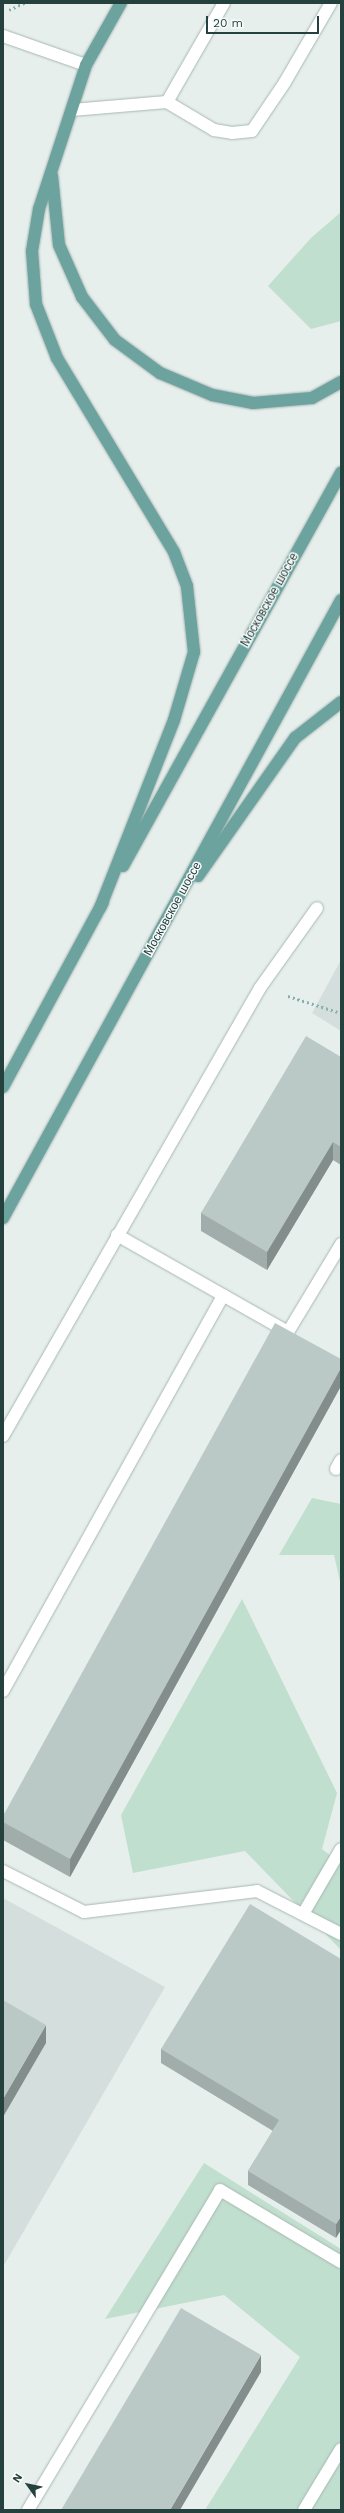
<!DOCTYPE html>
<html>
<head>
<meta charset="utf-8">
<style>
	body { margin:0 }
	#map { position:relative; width:344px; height:2513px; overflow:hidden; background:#e6efec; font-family:"Work Sans",sans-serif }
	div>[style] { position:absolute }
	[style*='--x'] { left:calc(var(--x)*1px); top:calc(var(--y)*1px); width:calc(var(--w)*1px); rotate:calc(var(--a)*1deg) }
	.built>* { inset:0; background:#d4dedc }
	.green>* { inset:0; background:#c0dfce }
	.path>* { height:2.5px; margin-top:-1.25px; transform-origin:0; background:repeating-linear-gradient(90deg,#88b1ac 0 2px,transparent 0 5px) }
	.roads { filter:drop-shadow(0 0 1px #a8b7b4) drop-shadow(0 0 1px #a8b7b4) }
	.lane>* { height:12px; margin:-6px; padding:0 6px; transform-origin:6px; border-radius:6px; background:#fff }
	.street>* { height:12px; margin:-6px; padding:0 6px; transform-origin:6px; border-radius:6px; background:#fff }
	.primary>* { height:12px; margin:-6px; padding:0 6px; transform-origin:6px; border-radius:6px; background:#6ca39f }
	.wall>* { inset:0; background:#a1adaa }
	.shaded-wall>* { inset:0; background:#838d8b }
	.building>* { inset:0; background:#bbc9c6 }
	span { translate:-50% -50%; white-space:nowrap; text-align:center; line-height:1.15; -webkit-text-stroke:3px #f7fbfa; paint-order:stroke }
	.street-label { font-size:12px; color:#25413e }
	.frame { position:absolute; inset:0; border:4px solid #25413e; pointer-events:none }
	.north { position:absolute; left:8px; top:2465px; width:40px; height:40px; -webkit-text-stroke:3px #f7fbfa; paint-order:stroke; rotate:303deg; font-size:11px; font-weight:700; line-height:16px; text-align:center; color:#25413e }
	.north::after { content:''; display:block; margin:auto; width:14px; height:18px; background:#25413e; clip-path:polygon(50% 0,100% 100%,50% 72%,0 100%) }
	.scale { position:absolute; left:206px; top:16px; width:113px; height:18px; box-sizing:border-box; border:2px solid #25413e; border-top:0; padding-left:5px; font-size:12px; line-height:14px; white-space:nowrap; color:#25413e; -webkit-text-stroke:3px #f7fbfa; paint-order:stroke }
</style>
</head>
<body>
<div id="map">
	<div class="built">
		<i style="clip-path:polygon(341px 960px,341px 1031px,312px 1013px)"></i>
		<i style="clip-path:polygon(3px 1898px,165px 1987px,3px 2267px)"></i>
	</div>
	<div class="green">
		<i style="clip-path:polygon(341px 212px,341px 321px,311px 329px,268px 286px,311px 238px)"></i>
		<i style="clip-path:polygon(312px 1498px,341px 1504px,341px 1586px,334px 1555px,279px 1555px)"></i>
		<i style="clip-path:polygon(242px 1599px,337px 1793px,322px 1849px,341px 1864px,341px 1950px,245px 1851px,133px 1873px,121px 1815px)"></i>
		<i style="clip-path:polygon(204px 2163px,341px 2249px,341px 2510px,205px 2510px,300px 2357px,224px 2295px,105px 2319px)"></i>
	</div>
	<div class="path">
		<i style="--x:9;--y:10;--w:17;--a:-25"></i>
		<i style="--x:288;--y:996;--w:56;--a:17.8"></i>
	</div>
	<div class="roads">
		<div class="lane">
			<i style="--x:3;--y:36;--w:88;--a:19.3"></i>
			<i style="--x:167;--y:102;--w:55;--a:30.8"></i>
			<i style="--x:214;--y:130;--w:18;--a:9"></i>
			<i style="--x:232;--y:133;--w:20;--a:-6"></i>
			<i style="--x:252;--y:131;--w:59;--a:-56"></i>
			<i style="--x:285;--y:82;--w:91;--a:-59.8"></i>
			<i style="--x:72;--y:110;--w:95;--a:-4.8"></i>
			<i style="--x:167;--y:102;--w:114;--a:-60.1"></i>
			<i style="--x:117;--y:1235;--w:197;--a:29.6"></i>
			<i style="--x:288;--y:1332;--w:103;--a:-58.9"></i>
			<i style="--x:3;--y:1436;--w:516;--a:-60.16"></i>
			<i style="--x:260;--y:988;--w:98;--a:-54.5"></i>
			<i style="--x:336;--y:1469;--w:10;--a:-61"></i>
			<i style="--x:3;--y:1691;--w:453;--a:-60.9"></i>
			<i style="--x:3;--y:1871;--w:91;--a:26.8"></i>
			<i style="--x:84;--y:1912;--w:174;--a:-6.9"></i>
			<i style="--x:257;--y:1891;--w:94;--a:27.1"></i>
			<i style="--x:303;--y:1914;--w:75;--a:-59.7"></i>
			<i style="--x:28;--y:2510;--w:373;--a:-59"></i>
			<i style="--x:220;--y:2190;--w:141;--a:30.8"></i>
		</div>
		<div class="street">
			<i style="--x:304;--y:2510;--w:71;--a:-58.8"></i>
		</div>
		<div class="primary">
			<i style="--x:52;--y:176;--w:69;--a:84.2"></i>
			<i style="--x:59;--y:245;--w:57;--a:66.1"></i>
			<i style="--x:82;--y:297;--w:54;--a:52.5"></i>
			<i style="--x:115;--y:340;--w:56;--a:36.3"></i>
			<i style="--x:160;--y:373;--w:56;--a:22.9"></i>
			<i style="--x:212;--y:395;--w:42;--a:11"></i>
			<i style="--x:253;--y:403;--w:59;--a:-4.8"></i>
			<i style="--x:312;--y:398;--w:33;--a:-29"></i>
			<i style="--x:123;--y:866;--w:450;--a:-61"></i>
			<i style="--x:198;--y:876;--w:169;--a:-54.9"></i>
			<i style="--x:295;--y:738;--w:58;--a:-38"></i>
			<i style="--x:100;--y:908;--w:202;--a:-68.5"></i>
			<i style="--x:174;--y:720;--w:71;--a:-73.6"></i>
			<i style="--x:194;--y:652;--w:66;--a:-96.1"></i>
			<i style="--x:187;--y:586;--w:36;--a:-111"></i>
			<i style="--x:174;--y:552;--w:227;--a:-121.1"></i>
			<i style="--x:57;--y:358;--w:58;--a:-111.3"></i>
			<i style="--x:36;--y:304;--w:53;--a:-94.3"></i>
			<i style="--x:32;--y:251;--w:43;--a:-80.5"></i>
			<i style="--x:39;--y:209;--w:151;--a:-71.9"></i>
			<i style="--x:86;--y:65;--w:71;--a:-60.6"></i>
			<i style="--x:3;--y:1087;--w:210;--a:-61.6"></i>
			<i style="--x:3;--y:1218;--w:704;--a:-61.32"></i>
		</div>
	</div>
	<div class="wall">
		<i style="clip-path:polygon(341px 1057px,341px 1165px,333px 1160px,267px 1270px,201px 1231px,201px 1213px)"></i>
		<i style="clip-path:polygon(341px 1359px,341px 1386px,70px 1877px,3px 1840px,3px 1816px)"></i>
		<i style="clip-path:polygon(341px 1959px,336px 2238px,248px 2185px,248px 2171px,273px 2131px,161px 2063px,161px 2049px)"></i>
	</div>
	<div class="shaded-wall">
		<i style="clip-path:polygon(333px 1142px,333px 1160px,267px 1270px,267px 1252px)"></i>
		<i style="clip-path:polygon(341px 1368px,341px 1386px,70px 1877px,70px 1859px)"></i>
		<i style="clip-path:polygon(46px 2025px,46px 2043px,3px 2117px,3px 2099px)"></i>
		<i style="clip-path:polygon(341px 2216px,341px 2230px,336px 2238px,336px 2224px)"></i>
		<i style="clip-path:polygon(261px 2355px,261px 2372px,180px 2510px,170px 2510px)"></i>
	</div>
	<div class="building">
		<i style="clip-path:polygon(306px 1036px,341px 1057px,341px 1147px,333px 1142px,267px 1252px,201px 1213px)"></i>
		<i style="clip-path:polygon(275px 1323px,341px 1359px,341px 1368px,70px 1859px,3px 1822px,3px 1816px)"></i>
		<i style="clip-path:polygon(250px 1904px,341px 1959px,341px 2216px,336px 2224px,248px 2171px,279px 2120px,161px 2049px)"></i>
		<i style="clip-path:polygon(3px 2000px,46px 2025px,3px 2099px)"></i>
		<i style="clip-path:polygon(181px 2308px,261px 2355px,170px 2510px,61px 2510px)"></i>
	</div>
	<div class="street-label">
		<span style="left:270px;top:600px;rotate:-61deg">Московское шоссе</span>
		<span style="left:173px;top:909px;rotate:-61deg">Московское шоссе</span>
	</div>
	<div class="frame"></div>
	<div class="north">N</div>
	<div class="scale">20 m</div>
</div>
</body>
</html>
